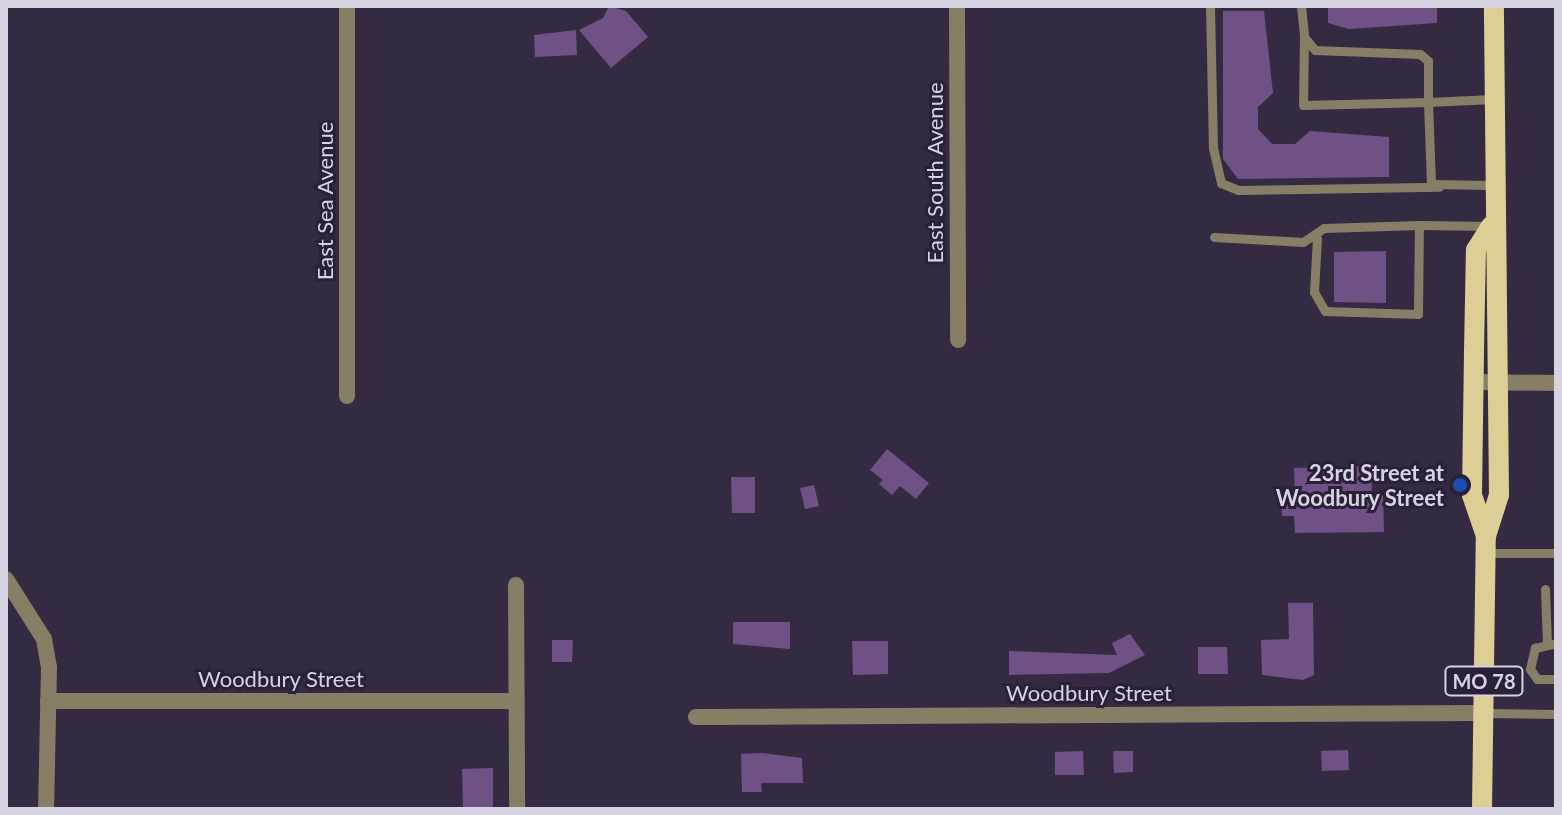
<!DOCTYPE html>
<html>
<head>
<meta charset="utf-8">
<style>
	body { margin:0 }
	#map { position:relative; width:1562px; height:815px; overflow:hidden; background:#342b43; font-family:Lato,sans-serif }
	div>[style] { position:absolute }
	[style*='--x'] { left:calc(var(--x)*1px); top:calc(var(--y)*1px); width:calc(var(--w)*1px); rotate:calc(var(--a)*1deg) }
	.building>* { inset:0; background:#6f5185 }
	.lane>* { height:9px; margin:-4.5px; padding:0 4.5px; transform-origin:4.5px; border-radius:4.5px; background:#867f65 }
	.street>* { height:16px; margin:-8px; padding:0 8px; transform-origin:8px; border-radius:8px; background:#867f65 }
	.primary>* { height:20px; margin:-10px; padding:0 10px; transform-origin:10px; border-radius:10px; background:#ddce96 }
	.dots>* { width:22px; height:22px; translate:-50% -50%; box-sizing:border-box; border:4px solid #2a2139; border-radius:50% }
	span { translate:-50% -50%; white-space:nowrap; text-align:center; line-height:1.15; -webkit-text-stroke:6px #2a2139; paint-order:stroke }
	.shield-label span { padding:2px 6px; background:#2a2139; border:2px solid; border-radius:6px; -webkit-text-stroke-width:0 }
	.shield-label { font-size:20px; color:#d8d3e2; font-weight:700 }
	.street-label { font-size:22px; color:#d8d3e2 }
	.poi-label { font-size:22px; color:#d8d3e2; font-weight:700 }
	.right { translate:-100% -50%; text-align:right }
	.frame { position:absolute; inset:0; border:8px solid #d8d3e2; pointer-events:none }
</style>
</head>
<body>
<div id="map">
	<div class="building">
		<i style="clip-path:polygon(609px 6px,626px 11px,648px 37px,611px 68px,579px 30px,603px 18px)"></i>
		<i style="clip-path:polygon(1328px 6px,1437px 6px,1437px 23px,1349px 29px,1328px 23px)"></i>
		<i style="clip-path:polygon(1223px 11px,1264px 11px,1273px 93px,1258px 107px,1258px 129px,1272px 144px,1295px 144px,1310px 131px,1389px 137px,1389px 177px,1238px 179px,1223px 159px)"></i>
		<i style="clip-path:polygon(576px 30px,577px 55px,535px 57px,534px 35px)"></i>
		<i style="clip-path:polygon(1386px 251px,1386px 303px,1334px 302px,1334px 252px)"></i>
		<i style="clip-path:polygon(887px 449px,929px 483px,916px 499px,900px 486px,892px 495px,879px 484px,883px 480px,870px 470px)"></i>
		<i style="clip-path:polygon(1371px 466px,1372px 494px,1383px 494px,1384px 532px,1295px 533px,1294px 516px,1282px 516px,1281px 500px,1295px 500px,1294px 468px)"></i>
		<i style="clip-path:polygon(731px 477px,755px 477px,755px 513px,732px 513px)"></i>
		<i style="clip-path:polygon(814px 485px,819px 506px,805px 509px,800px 488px)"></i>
		<i style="clip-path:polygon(1288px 603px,1313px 603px,1314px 675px,1303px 680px,1262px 675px,1261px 640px,1289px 639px)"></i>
		<i style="clip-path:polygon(733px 622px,790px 622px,790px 649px,733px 644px)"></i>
		<i style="clip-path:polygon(1130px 634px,1145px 655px,1109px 673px,1009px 675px,1009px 651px,1117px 655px,1112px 643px)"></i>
		<i style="clip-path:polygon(552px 640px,573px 640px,572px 662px,552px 662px)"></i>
		<i style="clip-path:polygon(852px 641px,888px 641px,888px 674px,853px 675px)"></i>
		<i style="clip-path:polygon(1198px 647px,1227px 647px,1228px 674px,1198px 674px)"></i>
		<i style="clip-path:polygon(1348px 750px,1349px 770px,1322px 771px,1321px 751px)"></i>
		<i style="clip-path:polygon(1083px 751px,1084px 775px,1055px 775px,1055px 752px)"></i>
		<i style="clip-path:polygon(1113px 751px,1133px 751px,1133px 772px,1114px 773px)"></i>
		<i style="clip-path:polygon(761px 753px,802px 758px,803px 783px,761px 783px,762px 792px,742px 792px,741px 754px)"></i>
		<i style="clip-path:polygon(493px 768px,493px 809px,463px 809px,462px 769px)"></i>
	</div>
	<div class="lane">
		<i style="--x:1210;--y:6;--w:142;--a:88.8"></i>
		<i style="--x:1213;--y:148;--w:36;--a:77"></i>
		<i style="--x:1221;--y:183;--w:18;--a:22"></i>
		<i style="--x:1238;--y:190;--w:201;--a:-0.9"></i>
		<i style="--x:1301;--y:6;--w:31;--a:84"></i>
		<i style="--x:1304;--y:37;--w:17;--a:50"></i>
		<i style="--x:1315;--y:50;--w:105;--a:2.2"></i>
		<i style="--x:1420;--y:54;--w:11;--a:41"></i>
		<i style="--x:1428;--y:61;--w:41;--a:90"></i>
		<i style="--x:1428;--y:102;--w:65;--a:-2.6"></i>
		<i style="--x:1304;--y:37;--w:68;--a:90.8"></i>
		<i style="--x:1303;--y:105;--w:125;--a:-1.4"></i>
		<i style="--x:1428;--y:102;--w:82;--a:87.9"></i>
		<i style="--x:1431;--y:184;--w:60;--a:1"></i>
		<i style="--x:1214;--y:237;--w:89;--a:3.2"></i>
		<i style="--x:1303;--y:242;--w:25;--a:-34"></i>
		<i style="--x:1324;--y:228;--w:95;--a:-1.8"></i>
		<i style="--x:1317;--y:238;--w:54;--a:93.2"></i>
		<i style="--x:1314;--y:292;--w:22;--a:60"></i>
		<i style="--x:1325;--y:311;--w:93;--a:1.8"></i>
		<i style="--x:1418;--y:314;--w:89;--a:-89.4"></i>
		<i style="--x:1419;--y:225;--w:72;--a:0.8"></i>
		<i style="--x:1486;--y:553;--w:70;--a:0"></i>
		<i style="--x:1545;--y:589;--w:54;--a:87.9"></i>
		<i style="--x:1555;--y:679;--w:18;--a:180"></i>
		<i style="--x:1537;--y:679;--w:12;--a:-125"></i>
		<i style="--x:1530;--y:669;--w:22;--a:-77"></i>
		<i style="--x:1535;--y:648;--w:22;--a:-13"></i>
		<i style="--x:1483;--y:713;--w:73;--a:0.8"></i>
	</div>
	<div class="street">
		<i style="--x:347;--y:6;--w:390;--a:90"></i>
		<i style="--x:957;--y:6;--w:334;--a:89.8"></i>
		<i style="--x:1474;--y:382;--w:82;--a:0.7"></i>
		<i style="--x:6;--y:579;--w:71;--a:57.7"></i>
		<i style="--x:44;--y:639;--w:29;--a:80"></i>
		<i style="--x:49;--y:668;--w:141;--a:91.2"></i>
		<i style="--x:516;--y:585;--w:224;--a:89.7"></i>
		<i style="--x:48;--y:701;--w:466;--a:0"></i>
		<i style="--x:696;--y:717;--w:787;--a:-0.29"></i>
	</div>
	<div class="primary">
		<i style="--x:1486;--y:536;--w:43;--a:-108.9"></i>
		<i style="--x:1472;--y:495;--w:144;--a:-89.2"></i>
		<i style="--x:1474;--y:351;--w:101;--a:-88.9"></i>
		<i style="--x:1476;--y:250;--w:28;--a:-58"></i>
		<i style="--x:1482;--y:809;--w:273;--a:-89.2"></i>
		<i style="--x:1486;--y:536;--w:43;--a:-72.4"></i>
		<i style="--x:1499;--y:495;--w:489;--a:-90.6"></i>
	</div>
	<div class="dots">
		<i style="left:1460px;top:485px;background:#1a4fb4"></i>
	</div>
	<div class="shield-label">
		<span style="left:1484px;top:681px">MO 78</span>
	</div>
	<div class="street-label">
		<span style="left:935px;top:173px;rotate:-90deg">East South Avenue</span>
		<span style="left:325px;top:201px;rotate:-90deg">East Sea Avenue</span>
		<span style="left:281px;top:679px">Woodbury Street</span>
		<span style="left:1089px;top:693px">Woodbury Street</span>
	</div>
	<div class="poi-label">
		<span class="right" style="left:1444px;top:485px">23rd Street at<br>Woodbury Street</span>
	</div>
	<div class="frame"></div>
</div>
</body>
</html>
